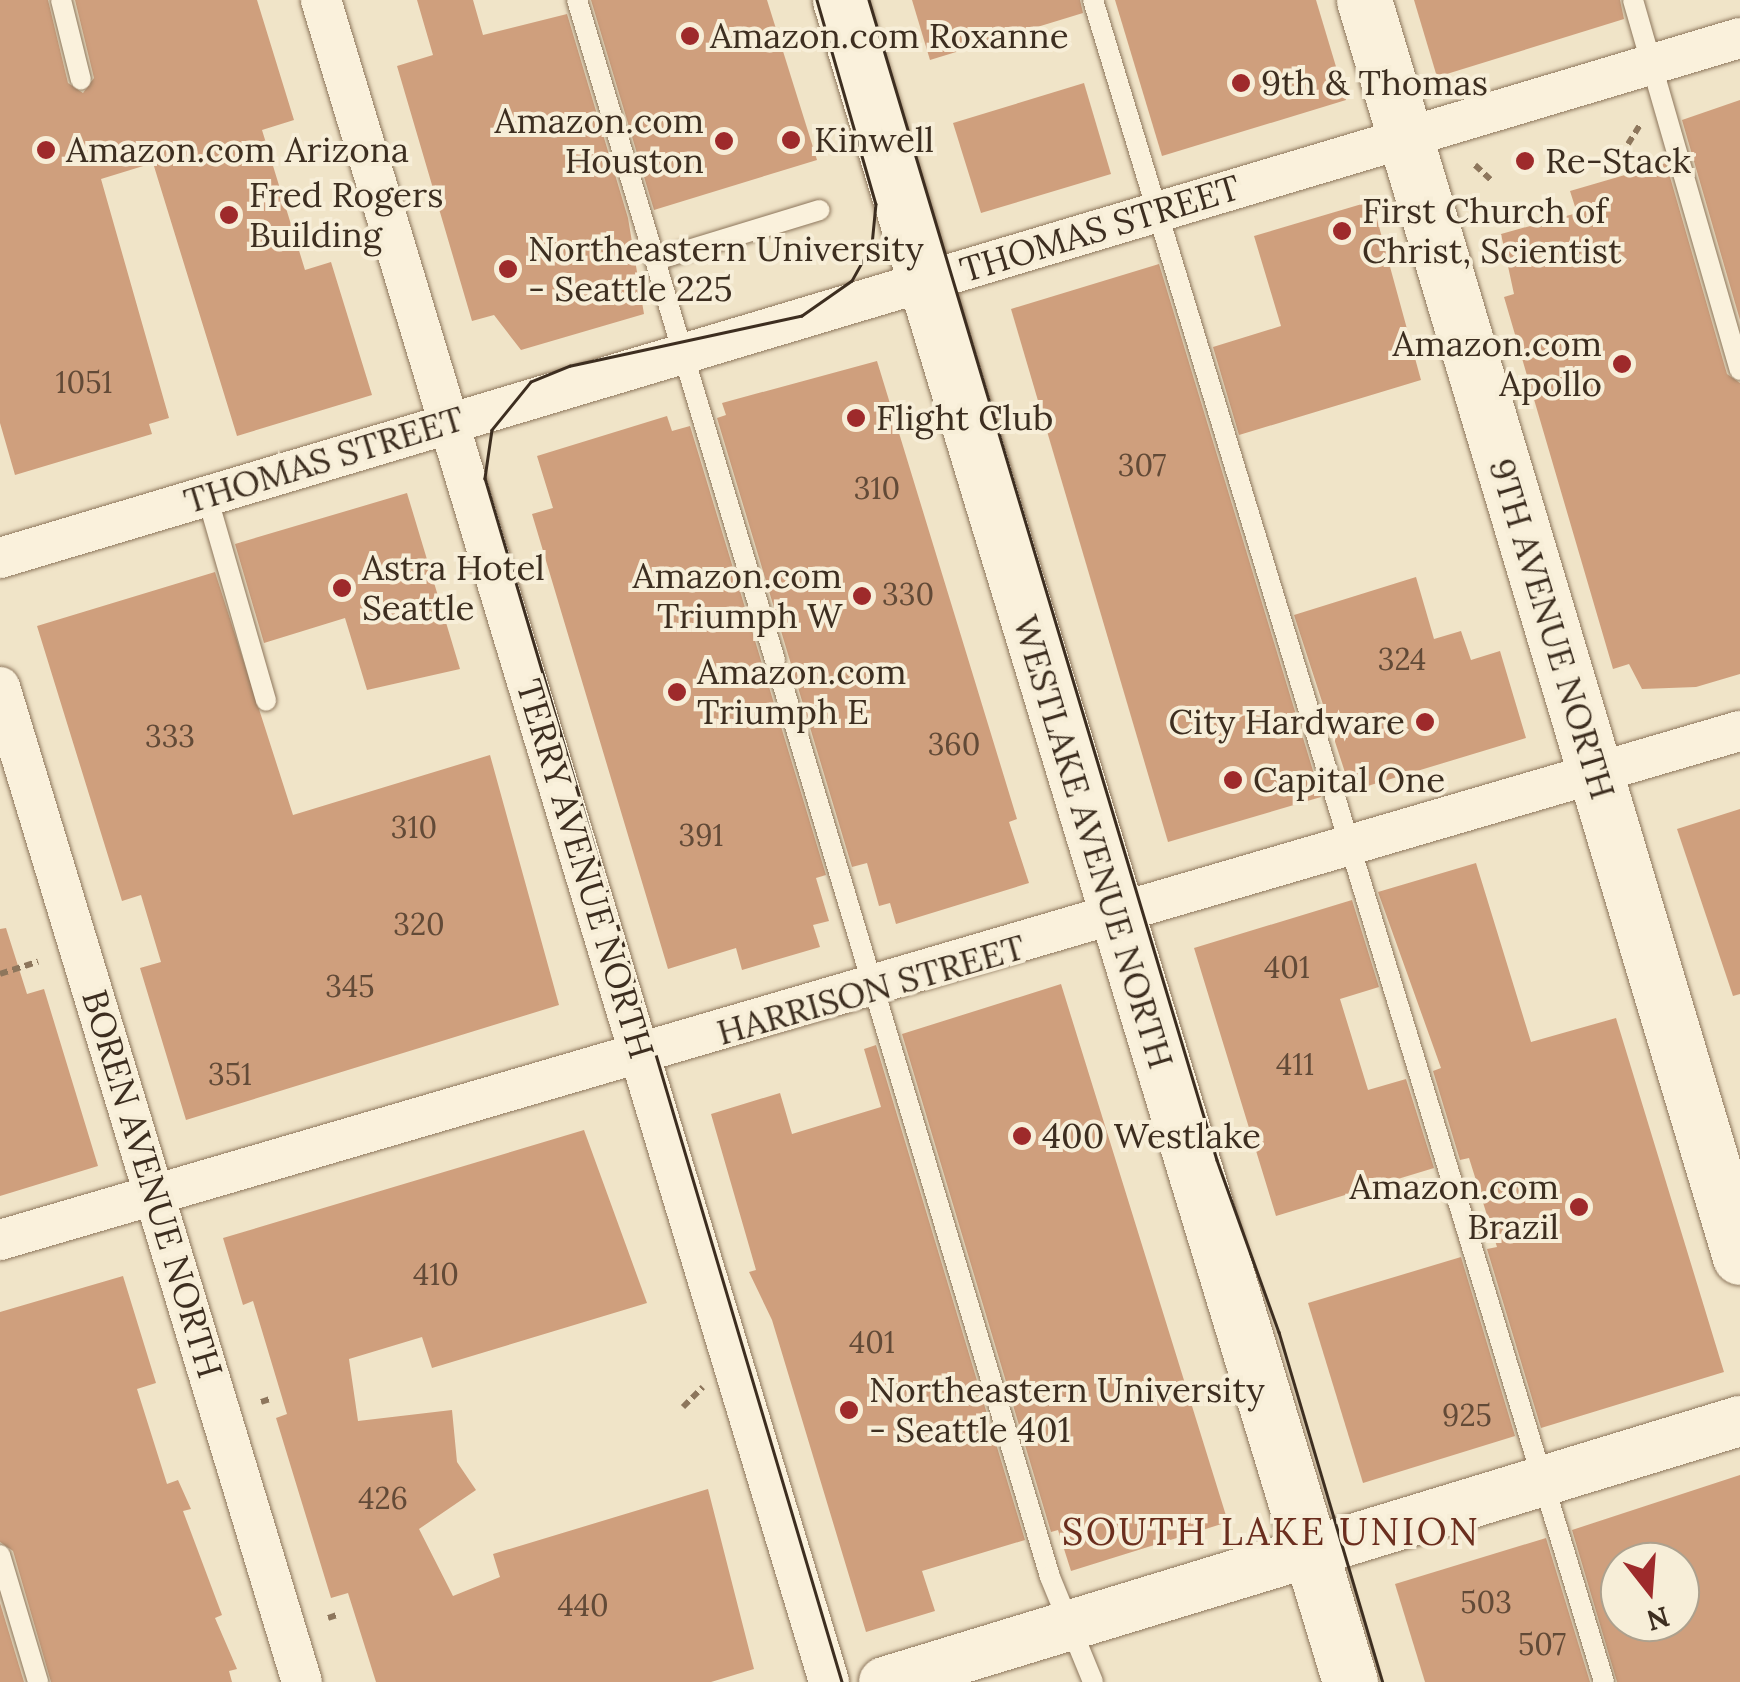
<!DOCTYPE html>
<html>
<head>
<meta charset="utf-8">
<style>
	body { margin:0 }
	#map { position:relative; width:1740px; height:1682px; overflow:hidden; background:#f0e4c8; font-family:Lora,serif }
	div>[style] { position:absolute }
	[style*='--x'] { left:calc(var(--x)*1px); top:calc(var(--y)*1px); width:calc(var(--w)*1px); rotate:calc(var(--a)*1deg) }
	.building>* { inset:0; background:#cf9f7d }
	.path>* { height:6px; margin-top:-3px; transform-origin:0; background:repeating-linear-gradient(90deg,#8d765c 0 8px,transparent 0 13px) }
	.roads { filter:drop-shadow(0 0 2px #8d765c) drop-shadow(0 0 2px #8d765c) }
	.service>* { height:20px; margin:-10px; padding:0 10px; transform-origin:10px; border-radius:10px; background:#faf1dc }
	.minor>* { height:40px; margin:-20px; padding:0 20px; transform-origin:20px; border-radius:20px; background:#faf1dc }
	.tertiary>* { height:50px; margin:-25px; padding:0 25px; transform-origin:25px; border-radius:25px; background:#faf1dc }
	.secondary>* { height:55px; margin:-27.5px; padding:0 27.5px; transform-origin:27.5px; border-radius:27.5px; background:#faf1dc }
	.tram>* { height:2.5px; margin:-1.25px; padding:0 1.25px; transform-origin:1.25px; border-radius:1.25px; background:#3d2e20 }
	.dots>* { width:28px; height:28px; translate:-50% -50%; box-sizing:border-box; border:5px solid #f7eed8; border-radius:50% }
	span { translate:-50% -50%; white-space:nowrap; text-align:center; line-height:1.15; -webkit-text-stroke:8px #f7eed8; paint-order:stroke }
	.number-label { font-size:30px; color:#624a37 }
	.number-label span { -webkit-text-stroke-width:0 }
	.poi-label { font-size:35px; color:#3d2e20 }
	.left { translate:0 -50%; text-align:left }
	.right { translate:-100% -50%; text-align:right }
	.street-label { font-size:35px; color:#3d2e20 }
	.neighbourhood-label { font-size:38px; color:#6b2e1e; letter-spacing:2.5px }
	.north { position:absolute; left:1600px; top:1542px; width:100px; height:100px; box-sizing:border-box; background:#f7eed8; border:2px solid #ada18e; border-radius:50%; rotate:163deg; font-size:28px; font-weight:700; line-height:40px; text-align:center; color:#3d2e20 }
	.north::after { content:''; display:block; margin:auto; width:35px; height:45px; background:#9e2a2b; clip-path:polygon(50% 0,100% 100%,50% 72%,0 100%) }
</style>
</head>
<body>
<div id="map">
	<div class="building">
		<i style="clip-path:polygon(0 0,48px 0,68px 83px,83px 93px,94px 78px,75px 0,257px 0,294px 120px,262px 130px,305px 270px,331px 262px,372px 395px,237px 436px,153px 163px,101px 179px,169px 418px,149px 424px,152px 434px,15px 475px,0 423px)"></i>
		<i style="clip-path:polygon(417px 0,473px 0,483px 35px,567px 14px,628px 218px,644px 314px,521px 350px,494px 315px,472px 321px,397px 66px,433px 55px)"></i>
		<i style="clip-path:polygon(591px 0,767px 0,817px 160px,654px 210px)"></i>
		<i style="clip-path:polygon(912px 0,1080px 0,1083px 13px,930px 60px)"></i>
		<i style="clip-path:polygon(1115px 0,1316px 0,1346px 100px,1162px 156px)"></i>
		<i style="clip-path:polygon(1414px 0,1620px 0,1624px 19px,1437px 77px)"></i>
		<i style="clip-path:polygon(1084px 83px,1111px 174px,981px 213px,953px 123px)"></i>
		<i style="clip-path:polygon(1740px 100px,1740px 320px,1682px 120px)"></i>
		<i style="clip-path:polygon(1666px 163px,1727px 374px,1740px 383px,1740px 674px,1696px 687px,1642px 689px,1629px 664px,1613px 669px,1504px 297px,1514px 294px,1501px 234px,1577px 213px,1570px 191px)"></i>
		<i style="clip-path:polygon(1372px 201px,1421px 380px,1239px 435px,1213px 347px,1281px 326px,1254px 236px)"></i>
		<i style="clip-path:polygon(1159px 264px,1321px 797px,1168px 842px,1011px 309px)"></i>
		<i style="clip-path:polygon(877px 361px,1017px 819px,1009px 822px,1029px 883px,896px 924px,890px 903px,879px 906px,867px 863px,852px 867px,717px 418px,726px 415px,722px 403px)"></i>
		<i style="clip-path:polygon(667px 416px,672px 431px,690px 426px,826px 875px,816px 878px,829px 921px,813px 925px,820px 947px,742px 970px,736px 948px,668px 969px,532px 514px,553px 508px,537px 456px)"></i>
		<i style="clip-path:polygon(407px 493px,460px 669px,367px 690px,345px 618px,264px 643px,235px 544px)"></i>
		<i style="clip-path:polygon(215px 572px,293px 815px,490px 755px,559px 1005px,186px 1120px,140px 968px,161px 962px,141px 895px,122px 901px,37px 626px)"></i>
		<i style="clip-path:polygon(1416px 577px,1434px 639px,1461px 631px,1471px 660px,1500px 651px,1526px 738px,1351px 791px,1294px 615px)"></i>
		<i style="clip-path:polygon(1740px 809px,1740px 994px,1733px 996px,1677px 829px)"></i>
		<i style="clip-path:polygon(1476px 863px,1531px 1042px,1616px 1018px,1724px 1372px,1541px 1428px,1487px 1249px,1497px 1247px,1469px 1158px,1460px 1160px,1433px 1071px,1441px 1068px,1378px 892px)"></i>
		<i style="clip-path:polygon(1352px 900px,1379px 987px,1340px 999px,1368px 1090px,1406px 1079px,1434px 1168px,1276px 1216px,1194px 948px)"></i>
		<i style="clip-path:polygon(6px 928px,27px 994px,44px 989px,98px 1166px,0 1196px,0 929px)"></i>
		<i style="clip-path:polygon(1061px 984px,1228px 1522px,1071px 1571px,1058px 1530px,1051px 1532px,902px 1034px)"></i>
		<i style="clip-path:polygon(876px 1045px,1025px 1540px,922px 1571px,935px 1611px,866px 1632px,772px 1320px,749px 1272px,756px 1270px,711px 1114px,780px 1093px,792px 1134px,881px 1107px,864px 1049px)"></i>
		<i style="clip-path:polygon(584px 1130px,647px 1303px,432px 1368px,422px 1337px,349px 1359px,358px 1421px,452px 1410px,457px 1462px,476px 1490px,419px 1529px,453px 1596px,500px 1577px,493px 1554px,708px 1489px,754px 1669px,711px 1682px,376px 1682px,348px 1593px,331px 1598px,276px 1418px,287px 1414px,253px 1301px,243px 1305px,223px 1238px)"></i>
		<i style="clip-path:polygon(1461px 1257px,1515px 1436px,1363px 1483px,1308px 1303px)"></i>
		<i style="clip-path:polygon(123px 1276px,156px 1383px,137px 1389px,167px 1484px,178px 1480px,191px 1509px,183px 1511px,222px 1615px,215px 1618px,237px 1669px,229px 1671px,232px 1682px,51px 1682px,13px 1551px,0 1542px,0 1312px)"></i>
		<i style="clip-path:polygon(evenodd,1740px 1475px,1740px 1682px,1617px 1682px,1572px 1530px,1740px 1475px,1620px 1562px,1680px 1562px,1680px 1622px,1620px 1622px,1620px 1562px)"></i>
		<i style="clip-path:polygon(1546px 1538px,1590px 1682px,1425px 1682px,1395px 1584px)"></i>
		<i style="clip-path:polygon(0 1603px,24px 1682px,0 1682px)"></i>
	</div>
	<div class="path">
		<i style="--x:1628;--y:144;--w:25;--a:-58"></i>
		<i style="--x:1475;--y:165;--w:21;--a:43"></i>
		<i style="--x:1482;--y:219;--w:11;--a:-22"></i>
		<i style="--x:0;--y:974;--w:40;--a:-18"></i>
		<i style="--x:261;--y:1402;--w:9;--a:-18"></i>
		<i style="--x:683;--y:1407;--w:28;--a:-45"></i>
		<i style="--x:328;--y:1618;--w:9;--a:-18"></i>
	</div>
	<div class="roads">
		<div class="service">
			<i style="--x:61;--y:0;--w:82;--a:76"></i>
			<i style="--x:577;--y:0;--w:689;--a:73.3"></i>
			<i style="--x:1093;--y:0;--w:1758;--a:73.1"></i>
			<i style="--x:1633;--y:0;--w:385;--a:73.9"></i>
			<i style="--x:656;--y:260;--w:171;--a:-17"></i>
			<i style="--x:207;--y:496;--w:213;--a:73.9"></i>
			<i style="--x:781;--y:679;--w:937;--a:73.32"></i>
			<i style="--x:1050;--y:1577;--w:113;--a:67.7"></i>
			<i style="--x:0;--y:1555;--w:133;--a:73.3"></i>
		</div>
		<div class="minor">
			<i style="--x:321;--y:0;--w:1757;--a:73.19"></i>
			<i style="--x:0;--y:558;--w:1816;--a:-16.64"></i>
			<i style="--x:0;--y:687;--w:1040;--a:73.12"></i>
			<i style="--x:0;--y:1240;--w:1813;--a:-16.31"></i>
		</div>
		<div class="tertiary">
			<i style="--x:884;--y:1682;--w:895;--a:-16.96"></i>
		</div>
		<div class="secondary">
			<i style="--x:840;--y:0;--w:1758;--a:73.13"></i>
			<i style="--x:1364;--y:0;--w:1312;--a:73.35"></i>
		</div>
	</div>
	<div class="tram">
		<i style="--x:817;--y:0;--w:212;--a:73.9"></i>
		<i style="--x:876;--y:204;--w:41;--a:95.6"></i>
		<i style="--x:872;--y:245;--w:41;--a:119.1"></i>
		<i style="--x:852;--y:281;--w:61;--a:145"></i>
		<i style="--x:802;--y:316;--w:237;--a:167.8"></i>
		<i style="--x:570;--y:366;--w:42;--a:157.7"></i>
		<i style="--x:531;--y:382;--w:62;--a:129.1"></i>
		<i style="--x:492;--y:430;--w:49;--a:98.3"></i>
		<i style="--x:485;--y:478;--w:1256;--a:73.48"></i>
		<i style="--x:869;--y:0;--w:1211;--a:73.3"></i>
		<i style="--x:1217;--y:1160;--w:183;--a:70.2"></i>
		<i style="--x:1279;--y:1332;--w:365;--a:73.5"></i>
	</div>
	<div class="dots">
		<i style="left:690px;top:36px;background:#9e2a2b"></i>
		<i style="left:1241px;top:83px;background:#9e2a2b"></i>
		<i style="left:791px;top:140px;background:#9e2a2b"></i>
		<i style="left:724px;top:141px;background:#9e2a2b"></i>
		<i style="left:46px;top:150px;background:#9e2a2b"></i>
		<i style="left:1525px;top:161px;background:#9e2a2b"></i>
		<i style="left:229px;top:215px;background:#9e2a2b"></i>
		<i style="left:1342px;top:231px;background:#9e2a2b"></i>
		<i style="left:508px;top:269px;background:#9e2a2b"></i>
		<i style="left:1622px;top:364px;background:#9e2a2b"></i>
		<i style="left:856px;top:418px;background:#9e2a2b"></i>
		<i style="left:342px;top:588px;background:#9e2a2b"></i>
		<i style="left:862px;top:596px;background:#9e2a2b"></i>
		<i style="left:677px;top:692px;background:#9e2a2b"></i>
		<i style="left:1425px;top:722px;background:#9e2a2b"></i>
		<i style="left:1233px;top:780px;background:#9e2a2b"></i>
		<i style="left:1022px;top:1136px;background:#9e2a2b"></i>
		<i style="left:1579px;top:1207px;background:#9e2a2b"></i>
		<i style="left:849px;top:1410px;background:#9e2a2b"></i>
	</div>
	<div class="number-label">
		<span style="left:84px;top:382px">1051</span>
		<span style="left:1142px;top:465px">307</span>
		<span style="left:877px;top:488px">310</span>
		<span style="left:908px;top:594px">330</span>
		<span style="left:1402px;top:659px">324</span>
		<span style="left:170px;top:736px">333</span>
		<span style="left:954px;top:744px">360</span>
		<span style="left:414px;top:827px">310</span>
		<span style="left:701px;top:835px">391</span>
		<span style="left:419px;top:924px">320</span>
		<span style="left:1287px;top:967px">401</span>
		<span style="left:350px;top:986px">345</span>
		<span style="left:1295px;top:1064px">411</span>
		<span style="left:230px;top:1074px">351</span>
		<span style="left:436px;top:1274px">410</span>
		<span style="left:872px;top:1342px">401</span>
		<span style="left:1467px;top:1415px">925</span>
		<span style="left:383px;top:1498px">426</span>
		<span style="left:1486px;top:1602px">503</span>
		<span style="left:583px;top:1605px">440</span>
		<span style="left:1542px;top:1644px">507</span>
	</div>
	<div class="poi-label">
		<span class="left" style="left:710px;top:36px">Amazon.com Roxanne</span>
		<span class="left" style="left:1261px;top:83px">9th &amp; Thomas</span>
		<span class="right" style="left:704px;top:141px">Amazon.com<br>Houston</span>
		<span class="left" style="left:814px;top:140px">Kinwell</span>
		<span class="left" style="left:66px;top:150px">Amazon.com Arizona</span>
		<span class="left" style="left:1545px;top:161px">Re-Stack</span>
		<span class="left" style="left:249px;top:215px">Fred Rogers<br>Building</span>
		<span class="left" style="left:1362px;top:231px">First Church of<br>Christ, Scientist</span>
		<span class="left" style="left:528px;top:269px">Northeastern University<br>- Seattle 225</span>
		<span class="right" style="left:1602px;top:364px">Amazon.com<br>Apollo</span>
		<span class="left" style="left:876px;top:418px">Flight Club</span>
		<span class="left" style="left:362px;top:588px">Astra Hotel<br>Seattle</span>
		<span class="right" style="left:842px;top:596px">Amazon.com<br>Triumph W</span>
		<span class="left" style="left:697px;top:692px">Amazon.com<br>Triumph E</span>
		<span class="right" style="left:1405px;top:722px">City Hardware</span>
		<span class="left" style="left:1253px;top:780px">Capital One</span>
		<span class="left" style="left:1042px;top:1136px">400 Westlake</span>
		<span class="right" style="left:1559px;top:1207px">Amazon.com<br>Brazil</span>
		<span class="left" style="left:869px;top:1410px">Northeastern University<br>- Seattle 401</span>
	</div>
	<div class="street-label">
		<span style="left:1100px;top:229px;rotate:-17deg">THOMAS STREET</span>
		<span style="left:324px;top:460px;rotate:-17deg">THOMAS STREET</span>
		<span style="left:1552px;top:629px;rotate:73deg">9TH AVENUE NORTH</span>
		<span style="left:1093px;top:842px;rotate:73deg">WESTLAKE AVENUE NORTH</span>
		<span style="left:585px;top:869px;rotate:73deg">TERRY AVENUE NORTH</span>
		<span style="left:871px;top:990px;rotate:-16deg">HARRISON STREET</span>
		<span style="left:152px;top:1184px;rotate:73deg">BOREN AVENUE NORTH</span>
	</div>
	<div class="neighbourhood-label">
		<span style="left:1271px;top:1532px">SOUTH LAKE UNION</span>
	</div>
	<div class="north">N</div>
</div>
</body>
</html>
